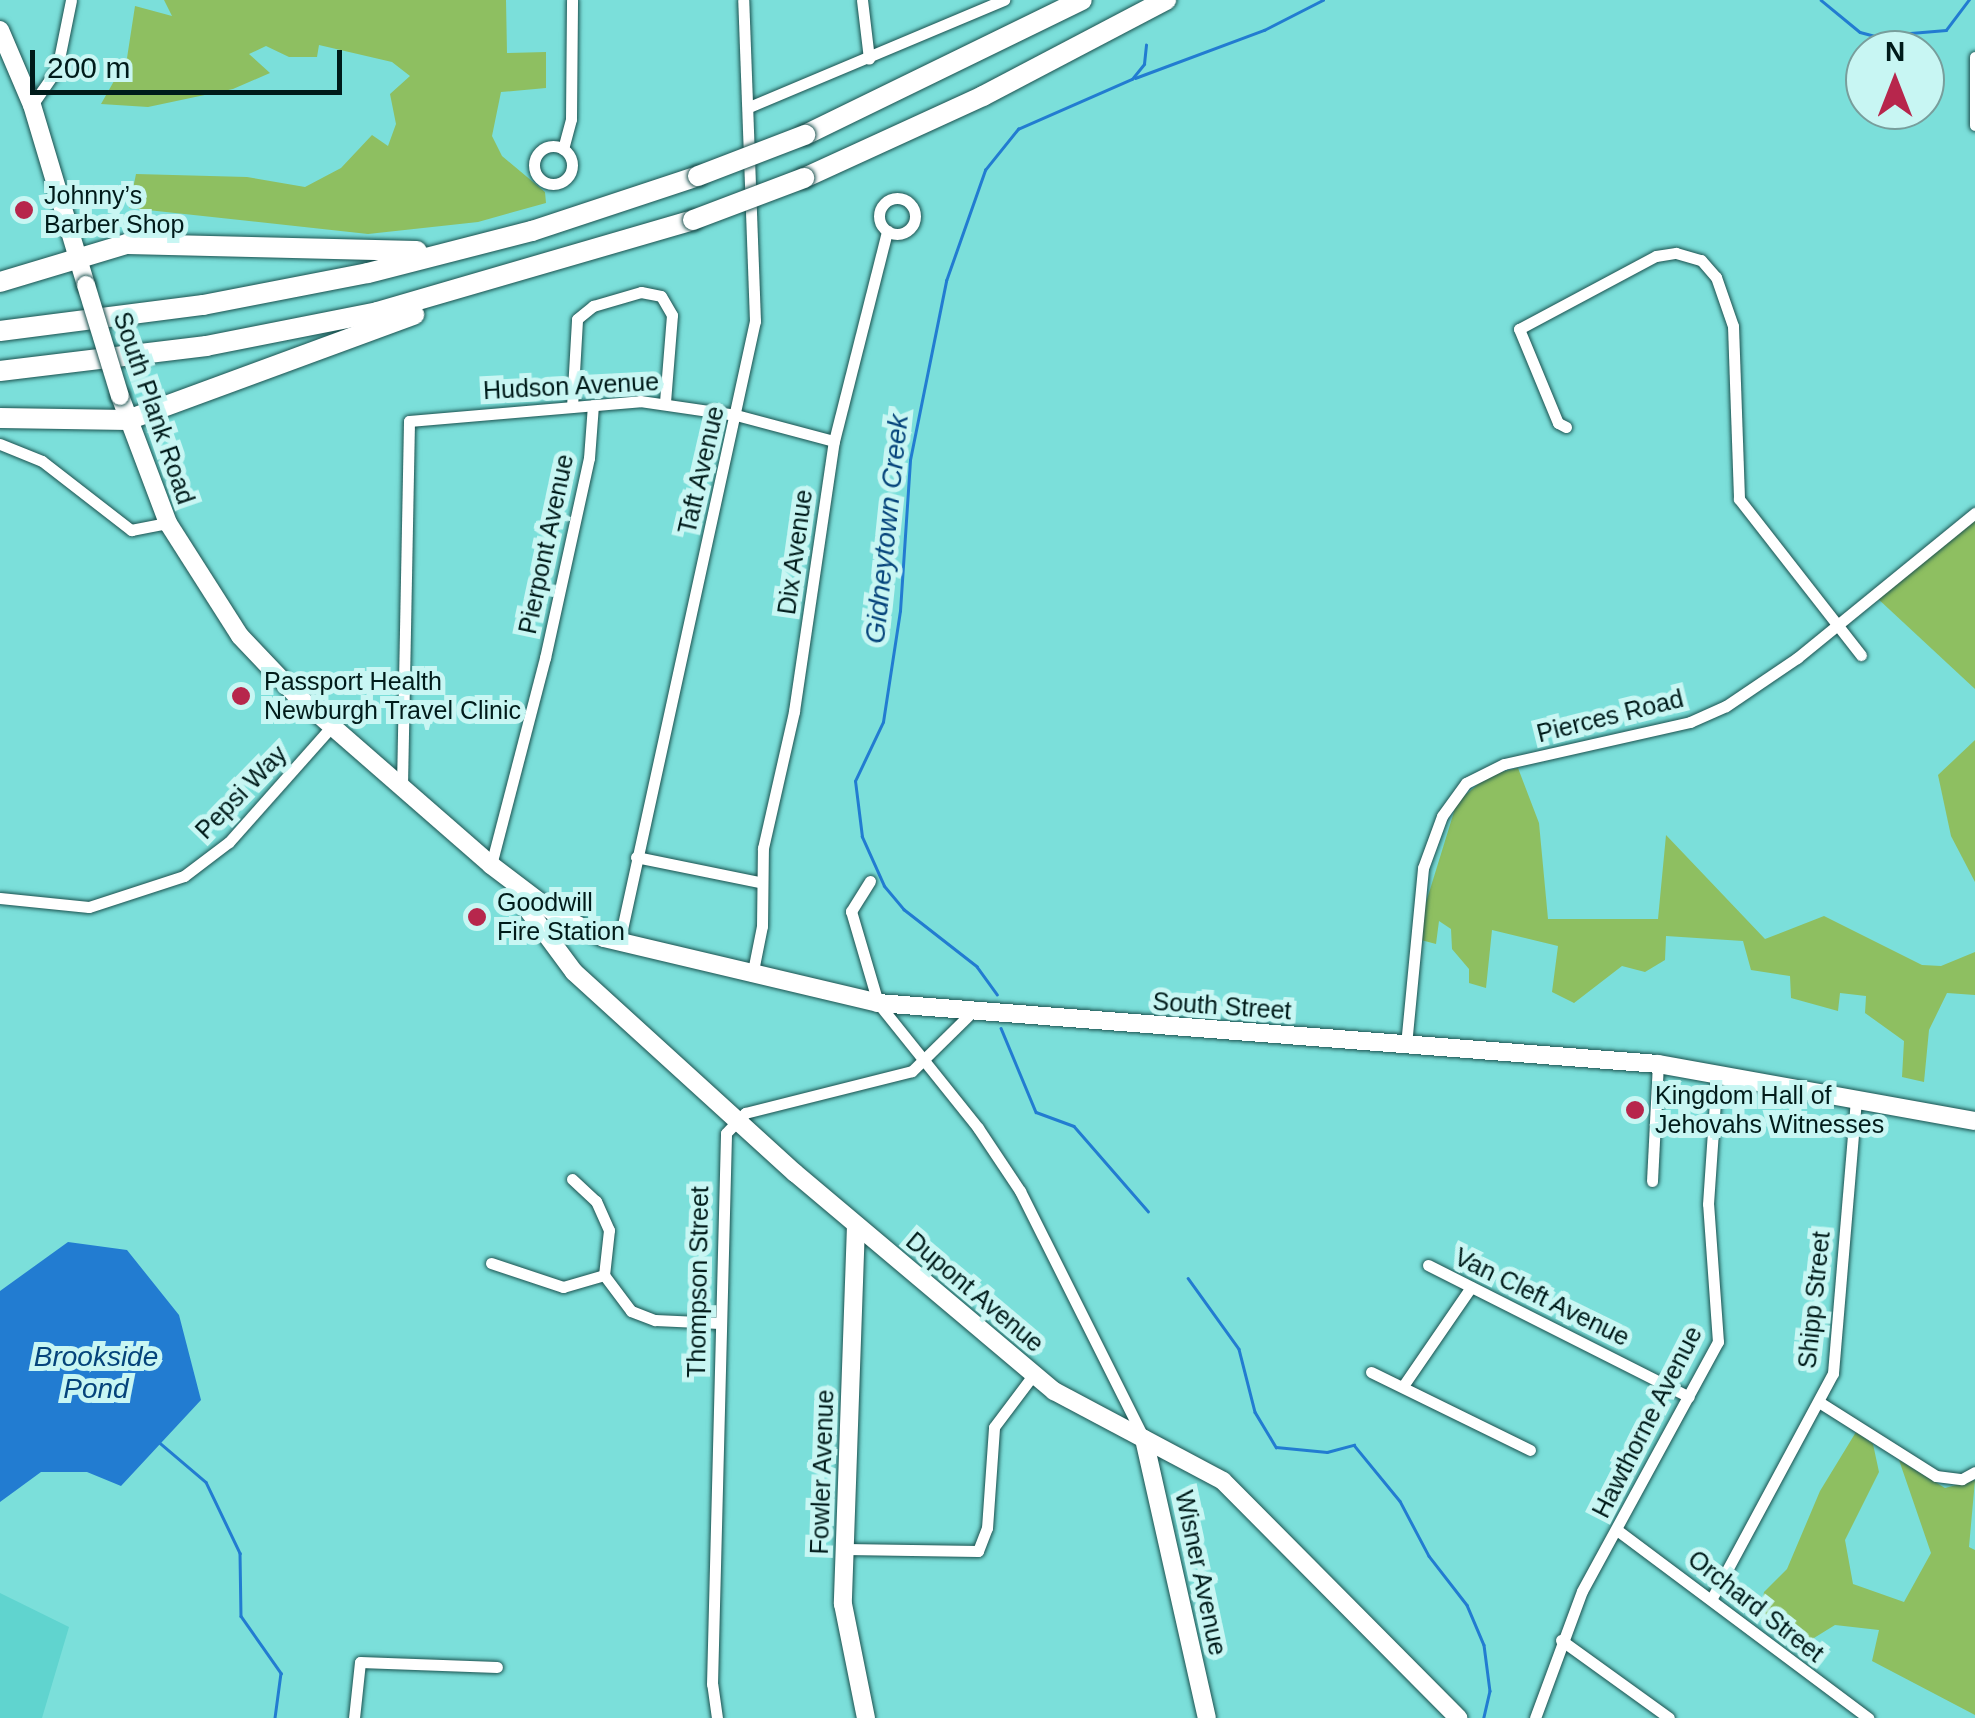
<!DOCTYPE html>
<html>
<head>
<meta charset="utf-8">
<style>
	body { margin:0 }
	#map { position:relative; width:1975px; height:1718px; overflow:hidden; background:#7bdfda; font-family:Helvetica,sans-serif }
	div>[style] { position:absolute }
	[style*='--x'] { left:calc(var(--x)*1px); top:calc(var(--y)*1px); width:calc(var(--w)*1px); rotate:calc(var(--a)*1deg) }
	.built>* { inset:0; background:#60d4cf }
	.green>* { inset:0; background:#8ebf61 }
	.water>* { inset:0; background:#227cd1 }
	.stream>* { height:2.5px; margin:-1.25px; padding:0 1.25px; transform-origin:1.25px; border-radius:1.25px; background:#227cd1 }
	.roads { filter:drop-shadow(0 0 2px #1b514f) drop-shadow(0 0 2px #1b514f) }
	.street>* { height:11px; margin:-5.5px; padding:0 5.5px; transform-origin:5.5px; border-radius:5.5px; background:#fff }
	.street>.ring { margin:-5.5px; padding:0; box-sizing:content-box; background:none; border:11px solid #fff; border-radius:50% }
	.secondary>* { height:18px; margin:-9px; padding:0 9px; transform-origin:9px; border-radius:9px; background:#fff }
	.highway>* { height:20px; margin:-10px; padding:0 10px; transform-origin:10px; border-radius:10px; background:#fff }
	.bridges { filter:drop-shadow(0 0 2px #1b514f) drop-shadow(0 0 2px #1b514f) }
	.secondary-bridge>* { height:18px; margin:-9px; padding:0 9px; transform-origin:9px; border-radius:9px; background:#fff }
	.highway-bridge>* { height:20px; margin:-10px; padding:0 10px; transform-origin:10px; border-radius:10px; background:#fff }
	.dots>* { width:28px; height:28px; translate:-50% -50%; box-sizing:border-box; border:5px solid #c8f6f3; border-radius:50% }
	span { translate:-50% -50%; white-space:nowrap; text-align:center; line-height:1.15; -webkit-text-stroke:10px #c8f6f3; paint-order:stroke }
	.poi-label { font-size:25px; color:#001b1a }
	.left { translate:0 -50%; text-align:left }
	.street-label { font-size:25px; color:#001b1a }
	.water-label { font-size:28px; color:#05447b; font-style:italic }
	.north { position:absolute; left:1845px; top:30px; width:100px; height:100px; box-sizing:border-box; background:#c8f6f3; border:2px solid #789e9c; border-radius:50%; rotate:0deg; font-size:28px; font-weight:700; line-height:40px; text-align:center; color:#001b1a }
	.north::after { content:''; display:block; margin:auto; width:35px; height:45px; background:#b7264c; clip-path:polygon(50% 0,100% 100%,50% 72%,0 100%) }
	.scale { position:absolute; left:30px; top:50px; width:312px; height:45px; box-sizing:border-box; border:5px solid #001b1a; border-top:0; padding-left:12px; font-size:30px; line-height:35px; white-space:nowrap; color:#001b1a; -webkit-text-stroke:8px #c8f6f3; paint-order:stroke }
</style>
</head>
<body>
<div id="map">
	<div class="built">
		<i style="clip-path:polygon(0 1593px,69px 1627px,42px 1718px,0 1718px)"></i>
	</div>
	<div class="green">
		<i style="clip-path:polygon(164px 0,506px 0,507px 53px,546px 52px,546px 88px,501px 92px,492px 136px,502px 156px,545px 192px,546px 203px,478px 222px,368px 234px,129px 208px,136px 174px,247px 177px,305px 187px,341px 168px,372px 135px,388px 146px,396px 124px,390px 94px,410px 76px,392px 62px,319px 45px,317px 57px,289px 57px,266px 46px,249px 54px,270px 73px,233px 89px,148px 107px,101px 104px,127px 58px,135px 6px,172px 16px)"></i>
		<i style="clip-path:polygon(1975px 518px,1975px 689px,1876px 597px)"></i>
		<i style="clip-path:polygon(1975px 740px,1975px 882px,1951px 836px,1938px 775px)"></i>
		<i style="clip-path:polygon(1518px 768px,1539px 823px,1548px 919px,1658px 919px,1666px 835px,1765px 939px,1824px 916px,1922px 965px,1941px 966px,1975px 952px,1975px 995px,1947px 993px,1929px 1030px,1924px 1082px,1902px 1077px,1904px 1041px,1865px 1013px,1866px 996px,1840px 993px,1838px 1011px,1791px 998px,1790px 976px,1751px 970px,1743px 941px,1666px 936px,1665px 960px,1645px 972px,1622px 966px,1574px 1003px,1552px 992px,1558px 946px,1492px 930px,1486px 988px,1469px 983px,1469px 969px,1452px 949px,1451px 929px,1439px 921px,1436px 944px,1421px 940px,1424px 909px,1457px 802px,1489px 775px)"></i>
		<i style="clip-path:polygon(1856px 1432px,1873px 1444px,1879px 1472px,1845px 1540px,1853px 1584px,1904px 1602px,1931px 1553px,1899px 1460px,1945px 1488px,1975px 1480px,1969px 1547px,1975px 1550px,1975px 1715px,1872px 1661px,1879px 1630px,1835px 1625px,1801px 1646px,1760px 1617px,1764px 1592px,1787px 1569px,1820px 1491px)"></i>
	</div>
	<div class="water">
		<i style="clip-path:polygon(68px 1242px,127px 1250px,179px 1315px,201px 1400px,121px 1486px,87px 1472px,41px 1472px,0 1502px,0 1291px)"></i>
	</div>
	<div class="stream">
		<i style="--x:1821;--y:0;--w:50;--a:39.4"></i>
		<i style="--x:1860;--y:32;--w:16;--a:15"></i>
		<i style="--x:1875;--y:36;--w:71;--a:-4.8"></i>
		<i style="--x:1946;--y:30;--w:38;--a:-53"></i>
		<i style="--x:1135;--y:78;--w:138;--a:-20.4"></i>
		<i style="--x:1264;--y:30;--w:66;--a:-27"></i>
		<i style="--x:997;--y:995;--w:34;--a:-126"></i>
		<i style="--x:977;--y:967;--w:93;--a:-142"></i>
		<i style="--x:904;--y:910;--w:31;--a:-130"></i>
		<i style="--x:884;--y:886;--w:54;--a:-114.2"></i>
		<i style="--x:862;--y:837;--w:56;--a:-97.1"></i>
		<i style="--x:855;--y:781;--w:65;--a:-64.6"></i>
		<i style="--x:883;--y:722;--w:112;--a:-81.3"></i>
		<i style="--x:900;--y:611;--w:151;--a:-86.2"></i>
		<i style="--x:910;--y:460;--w:183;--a:-78.6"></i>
		<i style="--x:946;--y:281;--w:118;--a:-70.6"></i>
		<i style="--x:985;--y:170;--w:53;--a:-51.2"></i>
		<i style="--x:1018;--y:129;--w:124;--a:-23.7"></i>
		<i style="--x:1132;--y:79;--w:19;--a:-51"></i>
		<i style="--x:1144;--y:64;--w:19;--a:-84"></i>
		<i style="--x:1001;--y:1028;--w:91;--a:67.4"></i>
		<i style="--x:1036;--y:1112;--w:40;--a:20.2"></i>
		<i style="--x:1074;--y:1126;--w:113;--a:49"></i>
		<i style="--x:1188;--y:1278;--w:87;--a:54.3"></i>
		<i style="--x:1239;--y:1349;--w:65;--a:75.7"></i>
		<i style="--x:1255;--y:1412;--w:41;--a:59"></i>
		<i style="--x:1276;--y:1447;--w:51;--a:5.6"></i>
		<i style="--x:1327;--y:1452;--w:28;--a:-15"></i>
		<i style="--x:1354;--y:1445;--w:72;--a:50.6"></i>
		<i style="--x:1400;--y:1501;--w:62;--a:62.2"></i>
		<i style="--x:1429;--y:1556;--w:62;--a:52.2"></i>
		<i style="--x:1467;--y:1605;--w:43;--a:67"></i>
		<i style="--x:1484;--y:1645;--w:46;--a:82.6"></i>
		<i style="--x:1490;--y:1691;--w:28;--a:103"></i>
		<i style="--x:160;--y:1443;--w:60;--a:40.3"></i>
		<i style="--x:206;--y:1482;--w:79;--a:64.4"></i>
		<i style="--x:240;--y:1553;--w:63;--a:89.1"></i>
		<i style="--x:241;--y:1616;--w:70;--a:54.9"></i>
		<i style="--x:281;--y:1673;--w:45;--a:97.6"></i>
	</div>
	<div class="roads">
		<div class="street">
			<i style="--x:862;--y:0;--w:59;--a:83.2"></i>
			<i style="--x:1975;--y:57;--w:68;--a:90"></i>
			<i style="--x:32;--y:105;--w:44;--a:-55.2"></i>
			<i style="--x:57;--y:69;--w:70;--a:-78.5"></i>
			<i style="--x:749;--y:107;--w:277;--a:-22.8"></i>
			<i class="ring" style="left:534px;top:146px;width:27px;height:27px"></i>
			<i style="--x:563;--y:149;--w:31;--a:-75"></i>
			<i style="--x:571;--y:119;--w:119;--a:-89.5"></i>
			<i class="ring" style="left:879px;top:198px;width:25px;height:25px"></i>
			<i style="--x:572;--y:407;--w:88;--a:-86.7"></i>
			<i style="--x:577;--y:319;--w:21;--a:-39"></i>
			<i style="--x:593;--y:306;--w:50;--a:-16.3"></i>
			<i style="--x:641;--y:292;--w:20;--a:11"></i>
			<i style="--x:661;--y:296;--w:22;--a:60"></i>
			<i style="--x:672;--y:315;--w:87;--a:94.6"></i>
			<i style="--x:1566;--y:427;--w:9;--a:-153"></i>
			<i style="--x:1558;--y:423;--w:102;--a:-112.5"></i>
			<i style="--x:1519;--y:329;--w:155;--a:-28.1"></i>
			<i style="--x:1656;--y:256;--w:20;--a:-9"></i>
			<i style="--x:1676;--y:253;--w:26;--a:16"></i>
			<i style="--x:1701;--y:260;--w:23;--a:49"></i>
			<i style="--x:1716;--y:277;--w:52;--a:70.9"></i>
			<i style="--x:1733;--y:326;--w:173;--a:88"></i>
			<i style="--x:1739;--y:499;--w:198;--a:52"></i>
			<i style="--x:0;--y:444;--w:45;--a:22"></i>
			<i style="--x:42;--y:461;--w:113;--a:37.8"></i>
			<i style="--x:131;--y:530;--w:38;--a:-11"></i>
			<i style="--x:402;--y:786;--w:365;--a:-88.9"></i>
			<i style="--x:409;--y:421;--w:232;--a:-4.9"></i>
			<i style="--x:640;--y:401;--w:97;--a:8.3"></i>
			<i style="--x:736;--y:415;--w:101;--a:14.9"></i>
			<i style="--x:636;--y:857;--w:126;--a:11.5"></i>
			<i style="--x:491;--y:865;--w:214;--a:-75.4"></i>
			<i style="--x:545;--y:658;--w:205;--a:-77.6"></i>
			<i style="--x:589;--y:458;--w:53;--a:-85.7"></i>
			<i style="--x:870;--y:881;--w:36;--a:122"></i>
			<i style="--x:851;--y:911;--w:96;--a:73.6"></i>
			<i style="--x:878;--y:1003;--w:160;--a:51.3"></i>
			<i style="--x:978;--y:1128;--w:76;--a:56.3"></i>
			<i style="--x:1020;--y:1191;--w:277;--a:63.4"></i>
			<i style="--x:0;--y:898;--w:89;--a:5.8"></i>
			<i style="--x:89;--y:907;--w:100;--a:-18.1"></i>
			<i style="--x:184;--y:876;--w:56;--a:-37.1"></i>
			<i style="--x:229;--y:842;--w:155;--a:-48.4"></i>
			<i style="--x:619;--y:943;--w:637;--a:-77.67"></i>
			<i style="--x:755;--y:321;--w:321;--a:-92.1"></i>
			<i style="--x:752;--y:976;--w:51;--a:-78.7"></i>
			<i style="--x:762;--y:926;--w:78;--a:-89.3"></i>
			<i style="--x:763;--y:848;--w:140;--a:-77.2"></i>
			<i style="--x:794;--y:711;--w:273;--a:-81.6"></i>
			<i style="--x:834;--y:441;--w:217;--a:-75.8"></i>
			<i style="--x:1406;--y:1045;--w:178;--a:-84.5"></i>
			<i style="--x:1423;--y:868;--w:55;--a:-69.9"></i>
			<i style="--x:1442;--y:816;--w:41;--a:-54"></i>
			<i style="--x:1466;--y:783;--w:42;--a:-26.6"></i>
			<i style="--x:1504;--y:764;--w:191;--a:-12.7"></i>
			<i style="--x:1690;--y:722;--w:39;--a:-24"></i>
			<i style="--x:1726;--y:706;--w:86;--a:-34.1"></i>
			<i style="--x:1797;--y:658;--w:230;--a:-39.2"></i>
			<i style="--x:572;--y:1179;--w:33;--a:43"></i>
			<i style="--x:596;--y:1201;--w:32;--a:66"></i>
			<i style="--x:609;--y:1230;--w:45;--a:96.3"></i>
			<i style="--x:604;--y:1275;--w:45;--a:53.1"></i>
			<i style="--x:631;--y:1311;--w:26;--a:21"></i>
			<i style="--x:655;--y:1320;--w:65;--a:2.6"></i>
			<i style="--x:1652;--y:1181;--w:117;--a:-87.1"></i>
			<i style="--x:491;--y:1263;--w:76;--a:18.4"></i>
			<i style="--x:563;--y:1287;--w:43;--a:-16.3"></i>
			<i style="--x:1428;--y:1265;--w:292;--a:26.8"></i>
			<i style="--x:1371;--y:1372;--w:177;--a:26.1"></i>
			<i style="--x:1403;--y:1386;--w:120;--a:-55.5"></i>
			<i style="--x:1819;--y:1402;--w:138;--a:32.3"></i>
			<i style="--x:1936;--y:1476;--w:26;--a:7"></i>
			<i style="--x:1962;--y:1479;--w:15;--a:-28"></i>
			<i style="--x:1617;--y:1530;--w:314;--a:36.8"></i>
			<i style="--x:845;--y:1549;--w:133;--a:0.9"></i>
			<i style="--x:978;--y:1551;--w:25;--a:-69"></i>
			<i style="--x:987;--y:1528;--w:101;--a:-86"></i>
			<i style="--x:994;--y:1427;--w:66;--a:-53"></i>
			<i style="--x:1712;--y:1598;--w:255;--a:-61.7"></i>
			<i style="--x:1833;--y:1373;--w:276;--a:-85.2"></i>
			<i style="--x:1561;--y:1640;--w:133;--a:35.8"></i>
			<i style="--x:354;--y:1718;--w:56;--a:-83.9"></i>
			<i style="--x:360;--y:1662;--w:137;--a:2.1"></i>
			<i style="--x:717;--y:1718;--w:34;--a:-98"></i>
			<i style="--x:712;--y:1684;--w:551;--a:-88.54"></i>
			<i style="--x:726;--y:1133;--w:28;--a:-46"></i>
			<i style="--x:745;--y:1113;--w:172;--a:-14.1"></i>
			<i style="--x:912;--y:1071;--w:86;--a:-44.5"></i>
			<i style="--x:1535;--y:1718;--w:135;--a:-69.7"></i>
			<i style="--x:1582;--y:1591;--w:284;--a:-61.4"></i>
			<i style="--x:1718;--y:1342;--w:138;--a:-94.1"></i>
			<i style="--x:1708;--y:1204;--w:133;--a:-86.1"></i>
		</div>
		<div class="secondary">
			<i style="--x:0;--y:30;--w:82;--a:66.9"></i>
			<i style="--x:32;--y:105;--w:188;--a:73.3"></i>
			<i style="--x:120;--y:396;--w:136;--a:69.3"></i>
			<i style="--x:168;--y:523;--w:134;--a:57.5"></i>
			<i style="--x:240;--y:636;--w:80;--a:46.5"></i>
			<i style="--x:295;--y:694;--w:260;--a:41.1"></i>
			<i style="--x:491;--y:865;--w:83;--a:37.1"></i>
			<i style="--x:557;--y:915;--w:52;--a:26.1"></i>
			<i style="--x:604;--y:938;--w:282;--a:13.3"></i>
			<i style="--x:878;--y:1003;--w:782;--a:4.47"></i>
			<i style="--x:1658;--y:1064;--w:322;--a:10.2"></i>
			<i style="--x:517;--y:895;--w:96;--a:53.5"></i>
			<i style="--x:574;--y:972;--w:299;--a:42.3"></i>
			<i style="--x:795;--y:1173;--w:339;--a:40.1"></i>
			<i style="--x:1054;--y:1391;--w:191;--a:28"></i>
			<i style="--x:1223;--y:1481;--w:334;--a:45.2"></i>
			<i style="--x:856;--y:1225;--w:379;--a:92"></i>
			<i style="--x:843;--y:1604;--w:116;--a:78.6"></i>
			<i style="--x:1144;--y:1439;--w:286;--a:77.3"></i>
		</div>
		<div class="highway">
			<i style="--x:805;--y:135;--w:308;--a:-26"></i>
			<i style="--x:804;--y:178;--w:197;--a:-24.6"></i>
			<i style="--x:983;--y:96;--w:207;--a:-27.7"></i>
			<i style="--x:0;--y:282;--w:133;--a:-16.7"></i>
			<i style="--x:127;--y:244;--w:290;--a:1.4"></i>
			<i style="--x:0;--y:331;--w:205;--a:-7.3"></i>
			<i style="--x:203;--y:305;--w:168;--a:-11"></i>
			<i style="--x:368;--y:273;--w:169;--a:-14.4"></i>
			<i style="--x:532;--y:231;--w:175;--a:-18.3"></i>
			<i style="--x:0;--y:371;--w:208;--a:-6.9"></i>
			<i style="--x:206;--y:346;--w:174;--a:-11.2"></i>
			<i style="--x:377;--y:312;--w:329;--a:-16.2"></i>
			<i style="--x:0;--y:418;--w:128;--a:0.9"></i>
			<i style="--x:128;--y:420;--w:305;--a:-20.2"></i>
		</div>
	</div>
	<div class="bridges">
		<div class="secondary-bridge">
			<i style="--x:86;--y:285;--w:116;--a:73"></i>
		</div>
		<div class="highway-bridge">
			<i style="--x:698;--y:176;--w:115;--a:-21"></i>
			<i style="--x:693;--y:220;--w:119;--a:-20.7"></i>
		</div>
	</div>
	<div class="dots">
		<i style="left:24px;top:210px;background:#b7264c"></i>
		<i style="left:241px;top:696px;background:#b7264c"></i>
		<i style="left:477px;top:917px;background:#b7264c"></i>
		<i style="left:1635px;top:1110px;background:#b7264c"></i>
	</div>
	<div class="poi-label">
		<span class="left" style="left:44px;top:210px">Johnny’s<br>Barber Shop</span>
		<span class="left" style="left:264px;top:696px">Passport Health<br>Newburgh Travel Clinic</span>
		<span class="left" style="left:497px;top:917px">Goodwill<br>Fire Station</span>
		<span class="left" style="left:1655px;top:1110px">Kingdom Hall of<br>Jehovahs Witnesses</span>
	</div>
	<div class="street-label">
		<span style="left:571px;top:386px;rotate:-3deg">Hudson Avenue</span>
		<span style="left:154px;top:408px;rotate:71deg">South Plank Road</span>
		<span style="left:701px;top:470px;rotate:-77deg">Taft Avenue</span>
		<span style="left:546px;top:544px;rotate:-78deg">Pierpont Avenue</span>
		<span style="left:795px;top:552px;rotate:-82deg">Dix Avenue</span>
		<span style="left:1610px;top:716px;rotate:-14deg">Pierces Road</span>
		<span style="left:241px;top:792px;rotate:-46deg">Pepsi Way</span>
		<span style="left:1222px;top:1006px;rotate:4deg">South Street</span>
		<span style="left:698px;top:1282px;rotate:-89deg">Thompson Street</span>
		<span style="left:975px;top:1292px;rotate:40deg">Dupont Avenue</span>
		<span style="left:1542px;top:1297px;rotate:26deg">Van Cleft Avenue</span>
		<span style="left:1814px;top:1300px;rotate:-84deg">Shipp Street</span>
		<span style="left:1647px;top:1422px;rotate:-63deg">Hawthorne Avenue</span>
		<span style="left:822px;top:1472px;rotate:-88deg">Fowler Avenue</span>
		<span style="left:1201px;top:1573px;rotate:78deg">Wisner Avenue</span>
		<span style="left:1756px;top:1606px;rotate:38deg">Orchard Street</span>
	</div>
	<div class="water-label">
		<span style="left:887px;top:529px;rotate:-84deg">Gidneytown Creek</span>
		<span style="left:96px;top:1373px">Brookside<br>Pond</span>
	</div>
	<div class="north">N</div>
	<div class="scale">200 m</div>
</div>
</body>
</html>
